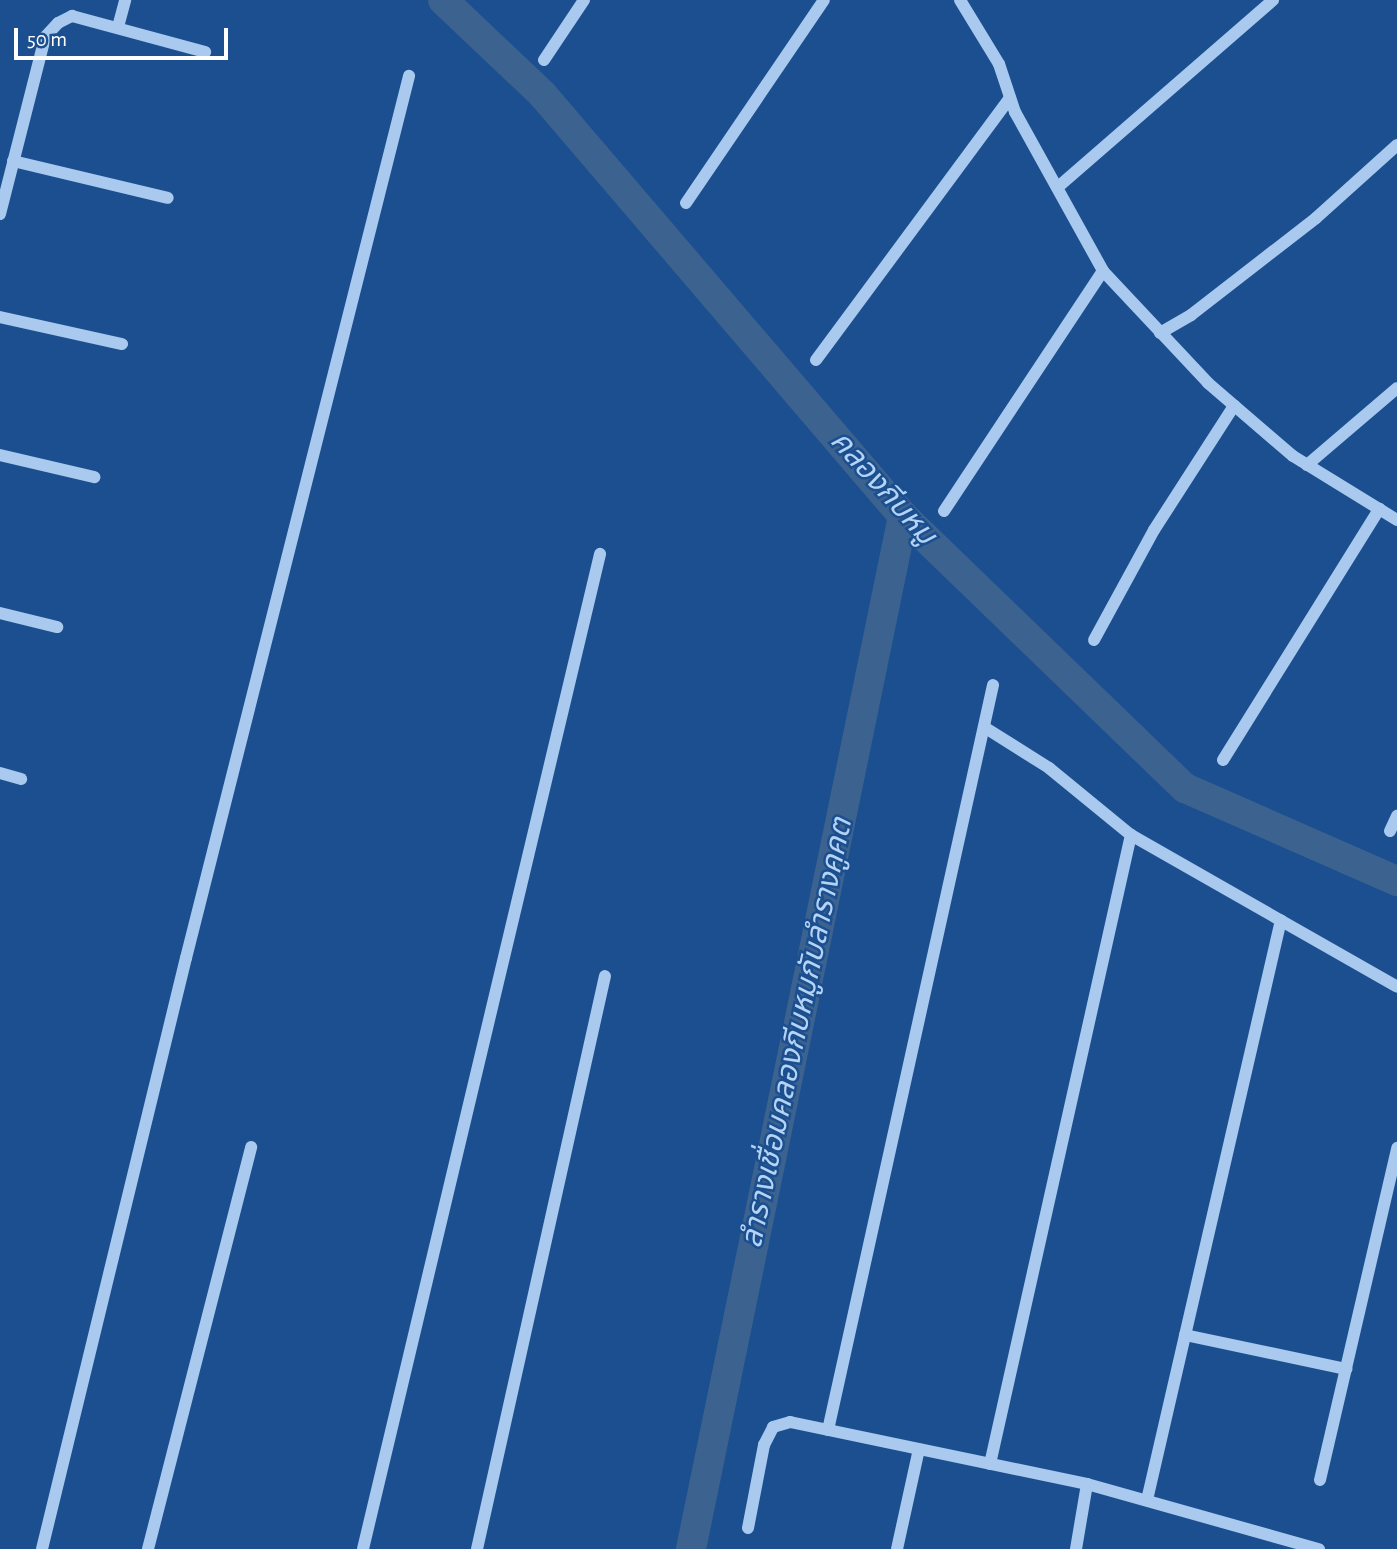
<!DOCTYPE html>
<html>
<head>
<meta charset="utf-8">
<style>
	body { margin:0 }
	#map { position:relative; width:1397px; height:1549px; overflow:hidden; background:#1b4f8f; font-family:"Alegreya Sans","Noto Sans Thai",sans-serif }
	div>[style] { position:absolute }
	[style*='--x'] { left:calc(var(--x)*1px); top:calc(var(--y)*1px); width:calc(var(--w)*1px); rotate:calc(var(--a)*1deg) }
	.canal>* { height:30px; margin:-15px; padding:0 15px; transform-origin:15px; border-radius:15px; background:#3c6290 }
	.minor>* { height:12px; margin:-6px; padding:0 6px; transform-origin:6px; border-radius:6px; background:#a9c9ee }
	span { translate:-50% -50%; white-space:nowrap; text-align:center; line-height:1.15; -webkit-text-stroke:5px #1b4f8f; paint-order:stroke }
	.water-label { font-size:30px; color:#b5d3f5; font-style:italic }
	.scale { position:absolute; left:14px; top:28px; width:214px; height:32px; box-sizing:border-box; border:4px solid #fff; border-top:0; padding-left:9px; font-size:21px; line-height:24px; white-space:nowrap; color:#fff; -webkit-text-stroke:5px #1b4f8f; paint-order:stroke }
</style>
</head>
<body>
<div id="map">
	<div class="canal">
		<i style="--x:443;--y:0;--w:138;--a:43.5"></i>
		<i style="--x:543;--y:95;--w:554;--a:49.47"></i>
		<i style="--x:903;--y:516;--w:392;--a:44"></i>
		<i style="--x:1185;--y:788;--w:232;--a:23.7"></i>
		<i style="--x:691;--y:1549;--w:1055;--a:-78.4"></i>
	</div>
	<div class="minor">
		<i style="--x:960;--y:0;--w:75;--a:58.6"></i>
		<i style="--x:999;--y:64;--w:51;--a:71.6"></i>
		<i style="--x:1015;--y:112;--w:182;--a:61"></i>
		<i style="--x:1103;--y:271;--w:154;--a:46.8"></i>
		<i style="--x:1208;--y:383;--w:112;--a:40.7"></i>
		<i style="--x:1293;--y:456;--w:122;--a:31.6"></i>
		<i style="--x:118;--y:27;--w:28;--a:-75"></i>
		<i style="--x:544;--y:60;--w:72;--a:-56.3"></i>
		<i style="--x:13;--y:161;--w:159;--a:13.4"></i>
		<i style="--x:1058;--y:187;--w:285;--a:-41"></i>
		<i style="--x:686;--y:203;--w:245;--a:-55.8"></i>
		<i style="--x:0;--y:214;--w:183;--a:-75.7"></i>
		<i style="--x:45;--y:37;--w:19;--a:-47"></i>
		<i style="--x:58;--y:23;--w:16;--a:-27"></i>
		<i style="--x:72;--y:16;--w:138;--a:15.1"></i>
		<i style="--x:0;--y:317;--w:125;--a:12.5"></i>
		<i style="--x:1160;--y:333;--w:36;--a:-30"></i>
		<i style="--x:1191;--y:315;--w:158;--a:-37.8"></i>
		<i style="--x:1316;--y:218;--w:109;--a:-42"></i>
		<i style="--x:816;--y:360;--w:326;--a:-53.5"></i>
		<i style="--x:0;--y:455;--w:97;--a:13.2"></i>
		<i style="--x:1307;--y:465;--w:118;--a:-40.5"></i>
		<i style="--x:944;--y:511;--w:288;--a:-56.5"></i>
		<i style="--x:0;--y:613;--w:59;--a:13.8"></i>
		<i style="--x:1094;--y:640;--w:125;--a:-61.4"></i>
		<i style="--x:1154;--y:530;--w:148;--a:-57.2"></i>
		<i style="--x:984;--y:727;--w:77;--a:32.2"></i>
		<i style="--x:1049;--y:768;--w:106;--a:39.3"></i>
		<i style="--x:1131;--y:835;--w:306;--a:29.7"></i>
		<i style="--x:1223;--y:760;--w:296;--a:-58.1"></i>
		<i style="--x:0;--y:773;--w:22;--a:16"></i>
		<i style="--x:1390;--y:831;--w:17;--a:-65"></i>
		<i style="--x:1185;--y:1335;--w:165;--a:11.9"></i>
		<i style="--x:828;--y:1430;--w:763;--a:-77.51"></i>
		<i style="--x:990;--y:1464;--w:645;--a:-77.37"></i>
		<i style="--x:1320;--y:1480;--w:341;--a:-76.9"></i>
		<i style="--x:1147;--y:1500;--w:595;--a:-76.99"></i>
		<i style="--x:748;--y:1528;--w:85;--a:-79.1"></i>
		<i style="--x:764;--y:1445;--w:20;--a:-63"></i>
		<i style="--x:773;--y:1427;--w:18;--a:-16"></i>
		<i style="--x:790;--y:1422;--w:303;--a:11.8"></i>
		<i style="--x:1087;--y:1484;--w:241;--a:15.7"></i>
		<i style="--x:42;--y:1549;--w:608;--a:-76.31"></i>
		<i style="--x:186;--y:958;--w:910;--a:-75.81"></i>
		<i style="--x:148;--y:1549;--w:415;--a:-75.6"></i>
		<i style="--x:363;--y:1549;--w:1023;--a:-76.6"></i>
		<i style="--x:477;--y:1549;--w:587;--a:-77.41"></i>
		<i style="--x:897;--y:1549;--w:102;--a:-77.6"></i>
		<i style="--x:1076;--y:1549;--w:66;--a:-80.4"></i>
	</div>
	<div class="water-label">
		<span style="left:883px;top:488px;rotate:48deg">คลองกีบหมู</span>
		<span style="left:797px;top:1033px;rotate:-78deg">ลำรางเชื่อมคลองกีบหมูกับลำรางคูคต</span>
	</div>
	<div class="scale">50 m</div>
</div>
</body>
</html>
